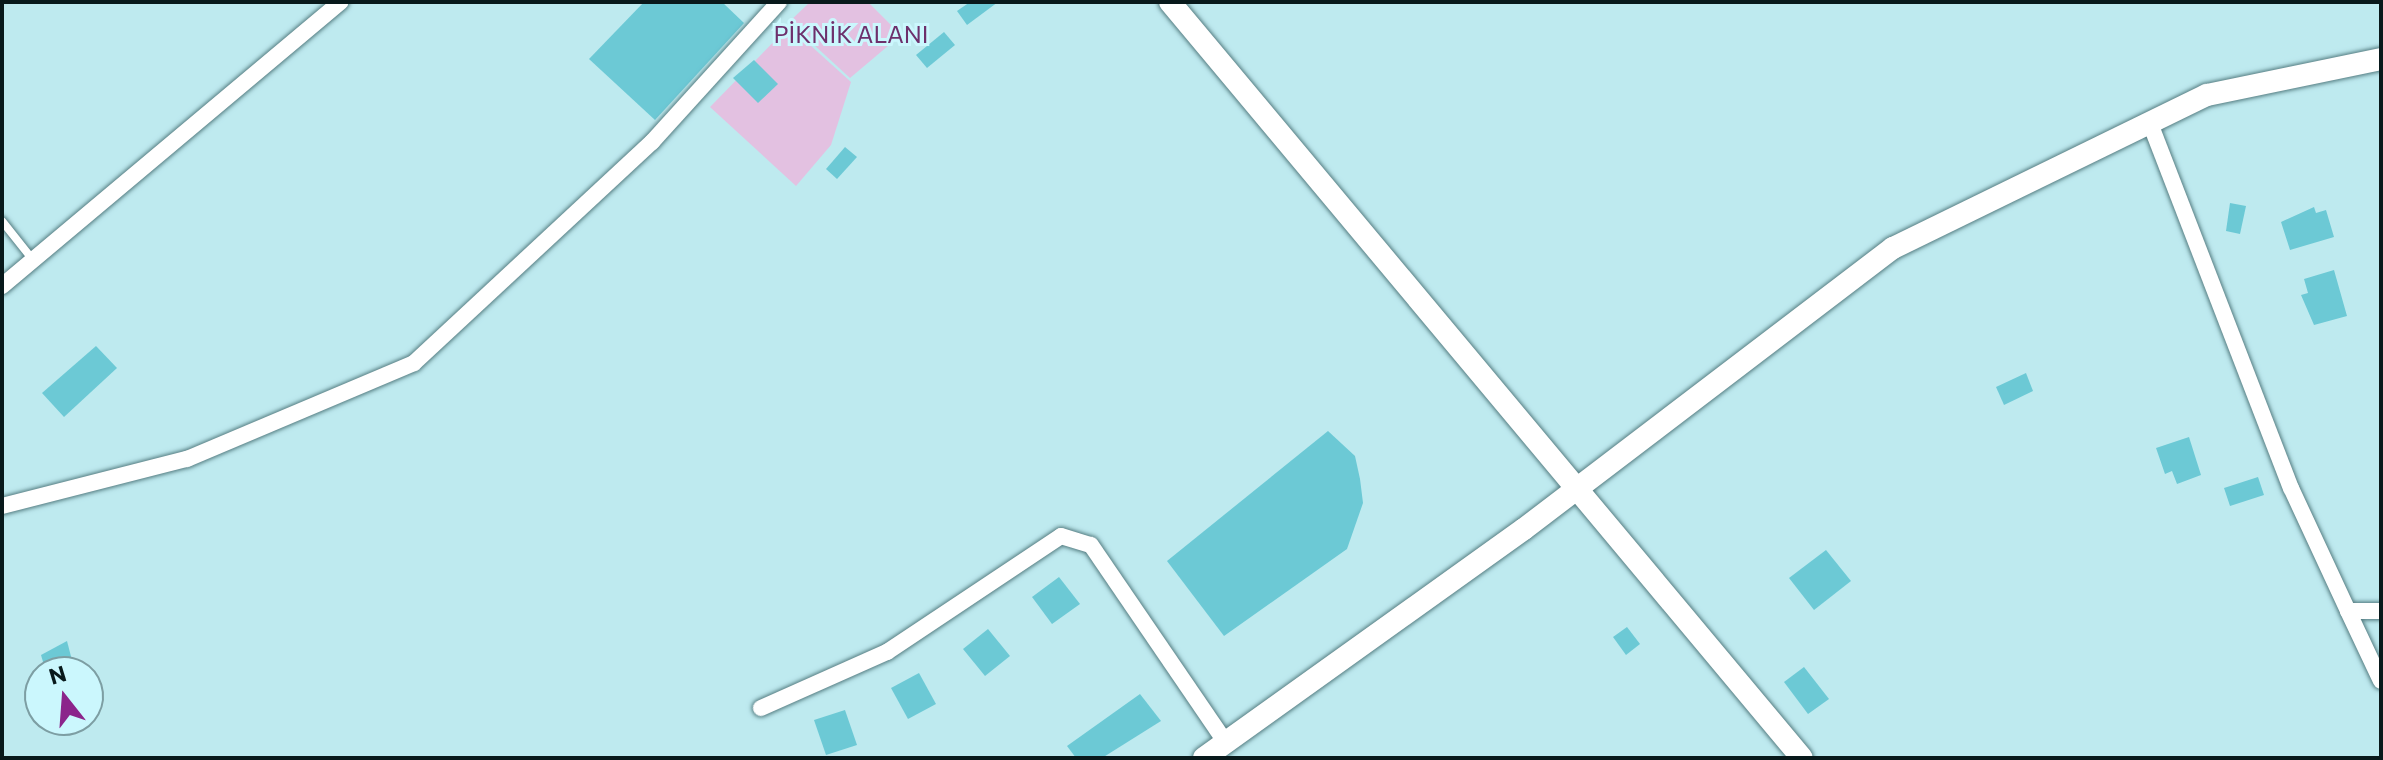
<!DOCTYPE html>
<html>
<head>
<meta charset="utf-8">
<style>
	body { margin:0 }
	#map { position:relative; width:2383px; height:760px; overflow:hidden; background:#beeaef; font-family:Commissioner,sans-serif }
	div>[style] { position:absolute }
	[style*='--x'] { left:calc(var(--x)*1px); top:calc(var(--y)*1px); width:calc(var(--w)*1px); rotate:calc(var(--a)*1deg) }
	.green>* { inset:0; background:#e3c1e1 }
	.building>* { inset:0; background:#6cc9d5 }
	.roads { filter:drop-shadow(0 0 2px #557d82) drop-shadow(0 0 2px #557d82) }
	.lane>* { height:8px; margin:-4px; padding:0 4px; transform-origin:4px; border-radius:4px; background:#fff }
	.street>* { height:16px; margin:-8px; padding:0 8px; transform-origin:8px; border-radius:8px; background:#fff }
	.secondary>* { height:22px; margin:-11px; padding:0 11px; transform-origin:11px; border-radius:11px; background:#fff }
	span { translate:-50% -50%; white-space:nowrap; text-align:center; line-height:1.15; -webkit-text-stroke:6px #cbf7fd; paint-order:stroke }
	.park-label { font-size:24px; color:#6d306c }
	.frame { position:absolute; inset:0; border:4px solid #08191b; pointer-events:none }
	.north { position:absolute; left:24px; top:656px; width:80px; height:80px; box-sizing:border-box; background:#cbf7fd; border:2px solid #7d9ea3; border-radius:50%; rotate:343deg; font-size:22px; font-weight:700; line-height:32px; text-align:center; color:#08191b }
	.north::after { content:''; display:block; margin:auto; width:28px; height:36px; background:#8b248b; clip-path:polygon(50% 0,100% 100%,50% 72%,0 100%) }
</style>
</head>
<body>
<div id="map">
	<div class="green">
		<i style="clip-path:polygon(810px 2px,868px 2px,901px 35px,850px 78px,789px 22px)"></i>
		<i style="clip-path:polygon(789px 26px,851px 82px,831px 145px,796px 186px,710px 107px)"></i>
	</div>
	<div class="building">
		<i style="clip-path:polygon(644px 2px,722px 2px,744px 23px,655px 120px,589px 59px)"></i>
		<i style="clip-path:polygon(970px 2px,998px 2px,967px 25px,957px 11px)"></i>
		<i style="clip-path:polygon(944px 32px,955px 45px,927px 68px,916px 55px)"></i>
		<i style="clip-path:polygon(754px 60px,778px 84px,758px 103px,733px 78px)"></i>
		<i style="clip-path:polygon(845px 147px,857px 157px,837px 179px,826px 169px)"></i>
		<i style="clip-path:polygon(2230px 203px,2246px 206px,2240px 234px,2226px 231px)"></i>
		<i style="clip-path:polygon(2314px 207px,2316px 213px,2326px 210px,2334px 237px,2290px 250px,2281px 222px)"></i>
		<i style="clip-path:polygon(2334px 270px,2347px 316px,2314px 325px,2301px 295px,2308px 293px,2304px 279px)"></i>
		<i style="clip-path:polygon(96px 346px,117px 368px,64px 417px,42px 393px)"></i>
		<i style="clip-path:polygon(2026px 373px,2033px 391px,2004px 405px,1996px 387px)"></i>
		<i style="clip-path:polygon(1328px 431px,1355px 456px,1360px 479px,1363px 503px,1347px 549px,1224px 636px,1167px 561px)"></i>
		<i style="clip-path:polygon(2189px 437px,2201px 475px,2177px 484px,2172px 471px,2165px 474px,2156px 448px)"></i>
		<i style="clip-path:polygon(2258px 477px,2264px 495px,2230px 506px,2224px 488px)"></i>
		<i style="clip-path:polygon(1826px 550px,1851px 581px,1814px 610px,1789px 578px)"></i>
		<i style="clip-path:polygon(1059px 577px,1080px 604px,1052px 624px,1032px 597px)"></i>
		<i style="clip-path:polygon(1627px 627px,1640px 644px,1626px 655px,1613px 637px)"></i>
		<i style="clip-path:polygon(988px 629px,1010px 656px,985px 676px,963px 649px)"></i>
		<i style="clip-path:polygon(67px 641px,74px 668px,46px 672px,41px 655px)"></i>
		<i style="clip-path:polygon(1804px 667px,1829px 699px,1808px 714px,1784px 682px)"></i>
		<i style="clip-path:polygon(919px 673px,936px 704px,908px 719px,891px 688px)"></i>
		<i style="clip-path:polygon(1140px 694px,1161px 721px,1102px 758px,1076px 758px,1067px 746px)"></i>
		<i style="clip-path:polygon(845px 710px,857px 745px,826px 755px,814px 720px)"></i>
	</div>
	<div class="roads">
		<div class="lane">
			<i style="--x:2;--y:221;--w:50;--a:51.5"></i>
		</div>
		<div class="street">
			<i style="--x:2150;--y:123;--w:391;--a:68.9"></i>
			<i style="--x:2291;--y:488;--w:136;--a:65.1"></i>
			<i style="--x:2;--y:286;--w:442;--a:-40"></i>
			<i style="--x:2;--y:506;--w:191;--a:-14.3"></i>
			<i style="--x:187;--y:459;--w:246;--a:-22.9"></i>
			<i style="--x:414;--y:363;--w:325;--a:-42.9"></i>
			<i style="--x:652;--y:142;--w:189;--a:-47.8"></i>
			<i style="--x:2381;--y:611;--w:33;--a:180"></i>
			<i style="--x:2348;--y:611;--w:77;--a:64.8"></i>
			<i style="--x:761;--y:708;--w:138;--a:-24"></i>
			<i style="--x:887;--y:652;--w:209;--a:-33.7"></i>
			<i style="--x:1061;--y:536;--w:31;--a:17"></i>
			<i style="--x:1091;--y:545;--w:240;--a:55.7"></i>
		</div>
		<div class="secondary">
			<i style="--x:1170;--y:2;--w:985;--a:50.11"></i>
			<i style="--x:1204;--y:758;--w:393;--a:-35.6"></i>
			<i style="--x:1524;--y:529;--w:464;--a:-37.3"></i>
			<i style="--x:1893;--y:248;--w:349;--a:-26"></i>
			<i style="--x:2207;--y:95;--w:178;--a:-11.7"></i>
		</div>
	</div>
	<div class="park-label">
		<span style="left:851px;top:34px">PİKNİK ALANI</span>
	</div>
	<div class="frame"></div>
	<div class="north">N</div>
</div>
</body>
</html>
